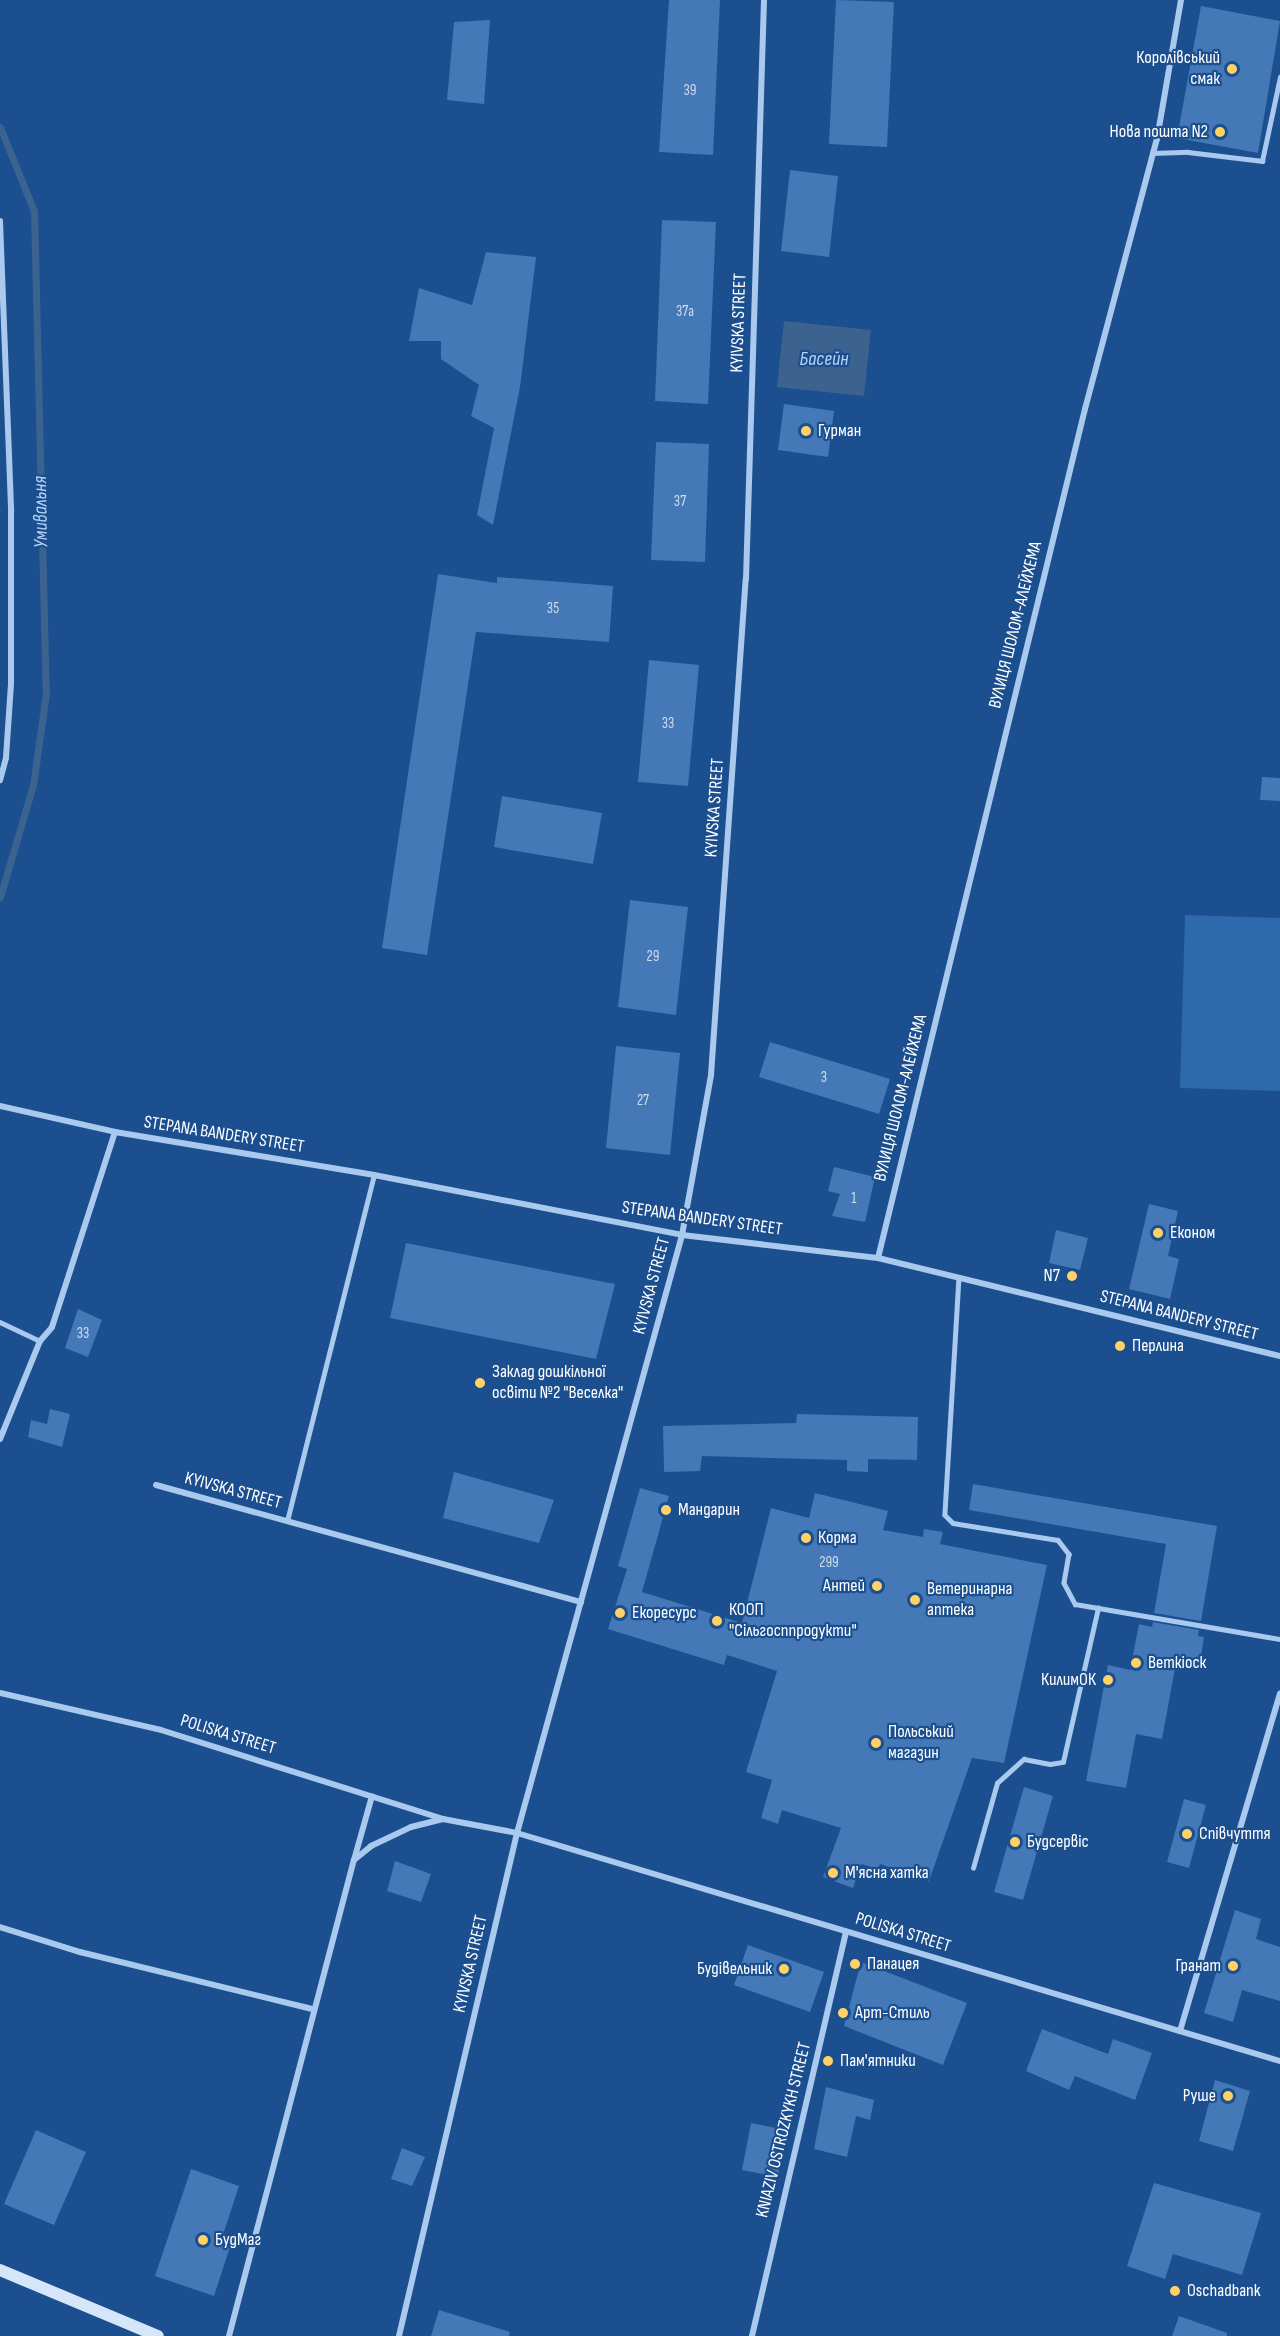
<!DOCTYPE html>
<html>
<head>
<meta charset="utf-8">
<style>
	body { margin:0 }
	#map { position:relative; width:1280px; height:2336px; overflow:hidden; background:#1b4f8f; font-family:"Sofia Sans Condensed",sans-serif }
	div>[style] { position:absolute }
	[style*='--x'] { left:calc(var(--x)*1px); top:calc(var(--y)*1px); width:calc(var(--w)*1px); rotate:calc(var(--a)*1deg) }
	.green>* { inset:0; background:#2e69ad }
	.water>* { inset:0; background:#3c6290 }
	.stream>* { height:7px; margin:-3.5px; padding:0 3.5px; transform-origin:3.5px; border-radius:3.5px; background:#3c6290 }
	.building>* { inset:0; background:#4478b7 }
	.lane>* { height:4.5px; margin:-2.25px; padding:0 2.25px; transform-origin:2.25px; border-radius:2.25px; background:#a9c9ee }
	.street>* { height:6px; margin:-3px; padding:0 3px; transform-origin:3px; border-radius:3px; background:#a9c9ee }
	.secondary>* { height:12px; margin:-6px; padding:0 6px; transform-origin:6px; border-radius:6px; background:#d6e6fa }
	.dots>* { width:16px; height:16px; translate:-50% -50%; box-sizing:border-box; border:3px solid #1b4f8f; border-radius:50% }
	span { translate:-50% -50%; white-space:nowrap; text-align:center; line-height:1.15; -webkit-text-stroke:4.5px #1b4f8f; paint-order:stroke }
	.number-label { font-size:15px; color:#d0dded }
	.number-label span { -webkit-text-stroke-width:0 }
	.poi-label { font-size:18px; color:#fff }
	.right { translate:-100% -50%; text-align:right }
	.left { translate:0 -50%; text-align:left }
	.street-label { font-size:18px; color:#fff }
	.water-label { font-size:20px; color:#b5d3f5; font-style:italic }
</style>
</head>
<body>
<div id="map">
	<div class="green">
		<i style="clip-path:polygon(1185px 915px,1280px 918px,1280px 1091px,1180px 1088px)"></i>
	</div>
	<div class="water">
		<i style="clip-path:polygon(784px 321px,871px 330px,864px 396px,777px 387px)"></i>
	</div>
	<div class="stream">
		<i style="--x:0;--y:127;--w:91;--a:68"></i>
		<i style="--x:34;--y:211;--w:482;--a:88.6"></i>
		<i style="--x:46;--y:693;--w:93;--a:98"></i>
		<i style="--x:33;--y:785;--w:117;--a:106.4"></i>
	</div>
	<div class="building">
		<i style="clip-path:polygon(669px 0,720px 0,713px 155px,659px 152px)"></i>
		<i style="clip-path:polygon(836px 0,894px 2px,887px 147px,829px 144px)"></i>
		<i style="clip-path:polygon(1201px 6px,1280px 21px,1258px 153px,1177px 138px)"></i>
		<i style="clip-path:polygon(490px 20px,484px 104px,447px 100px,454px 22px)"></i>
		<i style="clip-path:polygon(790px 170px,838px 176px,829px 257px,781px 251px)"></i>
		<i style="clip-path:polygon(662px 220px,716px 222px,708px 404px,655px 401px)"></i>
		<i style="clip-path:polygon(486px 252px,536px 257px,520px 387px,493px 525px,477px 515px,494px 428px,471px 416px,479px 385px,441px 359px,441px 341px,409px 341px,419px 288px,472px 305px)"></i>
		<i style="clip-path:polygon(784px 404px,834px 411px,828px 457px,778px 450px)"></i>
		<i style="clip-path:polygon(656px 442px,709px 444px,705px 562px,651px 560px)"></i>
		<i style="clip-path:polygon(438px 574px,497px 583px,497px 577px,613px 586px,609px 642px,476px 632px,427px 955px,382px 948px)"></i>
		<i style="clip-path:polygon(649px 660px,699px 665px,688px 786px,638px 782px)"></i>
		<i style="clip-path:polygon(1262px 777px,1280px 778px,1280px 801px,1260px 800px)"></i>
		<i style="clip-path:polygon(502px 796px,602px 813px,593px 864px,494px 847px)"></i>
		<i style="clip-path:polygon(630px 900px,688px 907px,676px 1015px,618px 1007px)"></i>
		<i style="clip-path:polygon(770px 1042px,890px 1079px,879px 1114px,759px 1077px)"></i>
		<i style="clip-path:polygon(616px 1046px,680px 1053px,670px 1155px,606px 1148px)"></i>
		<i style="clip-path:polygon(834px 1167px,875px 1177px,865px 1222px,832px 1216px,840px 1194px,828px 1191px)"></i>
		<i style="clip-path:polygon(1149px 1204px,1178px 1211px,1168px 1256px,1179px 1259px,1170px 1299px,1129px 1289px)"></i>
		<i style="clip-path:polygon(1056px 1230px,1088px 1238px,1080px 1270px,1049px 1263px)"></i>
		<i style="clip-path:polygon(406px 1243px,615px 1284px,596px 1359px,390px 1318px)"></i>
		<i style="clip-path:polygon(78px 1309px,102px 1320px,88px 1357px,65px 1348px)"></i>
		<i style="clip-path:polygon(50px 1409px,70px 1414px,62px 1447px,28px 1437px,31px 1420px,47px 1424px)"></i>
		<i style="clip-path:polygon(797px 1414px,918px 1417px,917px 1460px,868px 1459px,868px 1472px,847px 1471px,847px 1460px,702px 1456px,700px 1471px,664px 1472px,663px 1426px,796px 1423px)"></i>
		<i style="clip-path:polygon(454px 1472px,554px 1500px,539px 1543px,443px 1518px)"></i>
		<i style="clip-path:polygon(973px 1484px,1217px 1526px,1201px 1621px,1154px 1613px,1166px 1544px,969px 1510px)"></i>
		<i style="clip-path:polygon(640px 1488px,669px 1496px,642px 1592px,742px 1623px,771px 1508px,809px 1518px,815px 1493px,888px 1511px,883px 1530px,923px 1537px,924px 1529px,943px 1532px,940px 1544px,1047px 1565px,1004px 1763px,972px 1758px,929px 1881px,880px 1864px,878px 1869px,861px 1864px,853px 1888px,823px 1877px,841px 1828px,782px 1810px,778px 1824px,761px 1818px,772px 1780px,746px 1772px,777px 1671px,727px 1655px,724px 1665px,608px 1629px,627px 1569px,618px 1566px)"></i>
		<i style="clip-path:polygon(1153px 1622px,1199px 1630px,1198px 1636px,1204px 1637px,1199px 1668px,1176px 1663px,1162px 1739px,1136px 1734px,1126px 1788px,1086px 1781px,1108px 1665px,1130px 1670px,1139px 1624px,1152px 1627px)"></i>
		<i style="clip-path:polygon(1024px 1787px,1053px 1796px,1023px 1900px,994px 1892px)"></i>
		<i style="clip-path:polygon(1184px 1799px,1206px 1805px,1189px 1868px,1167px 1862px)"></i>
		<i style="clip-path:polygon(395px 1861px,431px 1874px,421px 1902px,387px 1891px)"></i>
		<i style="clip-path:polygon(1235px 1910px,1261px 1919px,1256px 1939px,1280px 1947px,1280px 2001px,1242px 1990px,1233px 2022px,1204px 2013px)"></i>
		<i style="clip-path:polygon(748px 1945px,824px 1972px,810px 2012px,734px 1985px)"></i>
		<i style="clip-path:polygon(861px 1962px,967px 2003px,943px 2065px,844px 2026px)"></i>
		<i style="clip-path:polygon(1042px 2029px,1108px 2054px,1113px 2039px,1152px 2053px,1135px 2100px,1075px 2076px,1069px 2090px,1026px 2071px)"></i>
		<i style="clip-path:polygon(1215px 2080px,1250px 2091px,1233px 2151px,1199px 2141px)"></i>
		<i style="clip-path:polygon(826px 2087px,874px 2100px,870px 2120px,856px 2116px,847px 2157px,814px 2149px)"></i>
		<i style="clip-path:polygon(751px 2123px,786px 2130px,778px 2177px,742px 2170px)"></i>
		<i style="clip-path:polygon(36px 2130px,86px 2152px,54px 2225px,4px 2204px)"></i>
		<i style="clip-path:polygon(402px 2148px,425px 2157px,412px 2186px,391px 2179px)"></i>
		<i style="clip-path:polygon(191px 2169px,239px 2186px,220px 2244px,230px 2247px,214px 2296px,155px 2276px)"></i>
		<i style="clip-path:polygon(1154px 2183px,1261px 2213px,1242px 2275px,1173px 2254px,1165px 2279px,1127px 2266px)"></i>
		<i style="clip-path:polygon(439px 2310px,510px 2332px,509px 2336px,431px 2336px)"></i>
		<i style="clip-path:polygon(1179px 2316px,1227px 2333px,1227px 2336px,1172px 2336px)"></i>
	</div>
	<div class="lane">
		<i style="--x:1152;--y:153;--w:36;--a:-2"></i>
		<i style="--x:1188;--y:152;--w:75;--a:6.9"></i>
		<i style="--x:1262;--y:161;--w:86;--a:-77.9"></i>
		<i style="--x:959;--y:1277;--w:238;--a:93.4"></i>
		<i style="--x:945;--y:1515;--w:11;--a:45"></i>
		<i style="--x:953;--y:1523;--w:106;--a:9.2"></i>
		<i style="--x:1058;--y:1540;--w:18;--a:52"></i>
		<i style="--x:1069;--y:1554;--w:29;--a:100"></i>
		<i style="--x:1064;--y:1583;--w:24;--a:62"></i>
		<i style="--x:1075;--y:1604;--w:208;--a:9.7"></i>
		<i style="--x:0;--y:1322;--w:44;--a:25.4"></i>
		<i style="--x:287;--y:1521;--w:357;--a:-75.9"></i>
		<i style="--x:973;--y:1868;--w:88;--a:-74.2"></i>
		<i style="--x:997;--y:1783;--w:36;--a:-42"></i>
		<i style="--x:1024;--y:1759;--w:26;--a:11"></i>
		<i style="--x:1050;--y:1764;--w:13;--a:-9"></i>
		<i style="--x:1063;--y:1762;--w:158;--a:-77.2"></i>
	</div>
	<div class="street">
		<i style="--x:0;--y:221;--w:291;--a:87.8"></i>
		<i style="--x:11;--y:512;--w:172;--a:90"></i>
		<i style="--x:11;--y:684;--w:74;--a:93.9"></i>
		<i style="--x:6;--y:758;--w:23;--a:105"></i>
		<i style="--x:0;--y:1106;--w:118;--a:12.7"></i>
		<i style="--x:115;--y:1132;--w:263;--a:9.4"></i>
		<i style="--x:374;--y:1175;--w:314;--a:11"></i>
		<i style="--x:682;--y:1235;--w:197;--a:6.7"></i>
		<i style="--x:878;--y:1258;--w:414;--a:13.7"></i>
		<i style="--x:878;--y:1258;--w:874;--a:-76.3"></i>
		<i style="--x:1085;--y:409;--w:279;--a:-75.1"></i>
		<i style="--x:1157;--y:139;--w:141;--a:-80.2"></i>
		<i style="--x:0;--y:1439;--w:106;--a:-67.8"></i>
		<i style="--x:40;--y:1341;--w:18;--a:-49"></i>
		<i style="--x:52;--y:1327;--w:205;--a:-72.1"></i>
		<i style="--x:156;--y:1485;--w:441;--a:15.4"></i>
		<i style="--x:0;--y:1693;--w:165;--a:12.9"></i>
		<i style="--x:161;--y:1730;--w:296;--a:17.5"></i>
		<i style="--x:354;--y:1860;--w:66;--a:-74.3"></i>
		<i style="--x:0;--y:1927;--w:84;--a:17.4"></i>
		<i style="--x:80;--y:1952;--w:239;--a:13.8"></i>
		<i style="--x:1180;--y:2031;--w:352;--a:-73.5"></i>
		<i style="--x:229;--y:2336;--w:492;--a:-75.3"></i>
		<i style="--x:354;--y:1860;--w:22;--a:-39"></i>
		<i style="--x:371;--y:1846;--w:44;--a:-25.4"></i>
		<i style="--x:411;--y:1827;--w:33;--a:-14"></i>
		<i style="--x:443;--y:1819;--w:75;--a:10.7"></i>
		<i style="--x:517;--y:1833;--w:796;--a:16.64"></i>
		<i style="--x:399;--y:2336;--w:517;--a:-76.8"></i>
		<i style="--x:517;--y:1833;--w:620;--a:-74.57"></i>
		<i style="--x:682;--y:1235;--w:163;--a:-79.7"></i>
		<i style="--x:711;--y:1075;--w:497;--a:-86"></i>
		<i style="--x:746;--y:579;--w:579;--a:-88.22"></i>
		<i style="--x:752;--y:2336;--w:415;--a:-76.9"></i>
	</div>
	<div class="secondary">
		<i style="--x:0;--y:2270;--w:171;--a:22.7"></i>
	</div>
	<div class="dots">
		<i style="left:1232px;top:69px;background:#ffd166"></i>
		<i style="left:1220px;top:132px;background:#ffd166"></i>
		<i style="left:806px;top:431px;background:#ffd166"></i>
		<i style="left:1158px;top:1233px;background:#ffd166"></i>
		<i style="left:1072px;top:1276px;background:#ffd166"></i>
		<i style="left:1120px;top:1346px;background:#ffd166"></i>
		<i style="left:480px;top:1383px;background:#ffd166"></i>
		<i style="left:666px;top:1510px;background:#ffd166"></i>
		<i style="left:806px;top:1538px;background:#ffd166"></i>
		<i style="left:877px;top:1586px;background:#ffd166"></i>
		<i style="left:915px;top:1600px;background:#ffd166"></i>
		<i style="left:620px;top:1613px;background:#ffd166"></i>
		<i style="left:717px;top:1621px;background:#ffd166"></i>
		<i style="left:1136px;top:1663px;background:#ffd166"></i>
		<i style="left:1108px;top:1680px;background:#ffd166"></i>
		<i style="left:876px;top:1743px;background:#ffd166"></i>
		<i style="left:1187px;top:1834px;background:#ffd166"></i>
		<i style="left:1015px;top:1842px;background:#ffd166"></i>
		<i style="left:833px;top:1873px;background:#ffd166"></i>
		<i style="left:855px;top:1964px;background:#ffd166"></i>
		<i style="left:1233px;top:1966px;background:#ffd166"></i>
		<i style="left:784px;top:1969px;background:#ffd166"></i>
		<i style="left:843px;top:2013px;background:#ffd166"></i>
		<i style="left:828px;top:2061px;background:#ffd166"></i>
		<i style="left:1228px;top:2096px;background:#ffd166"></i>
		<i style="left:203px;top:2240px;background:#ffd166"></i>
		<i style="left:1175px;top:2291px;background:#ffd166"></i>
	</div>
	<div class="number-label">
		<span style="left:690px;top:91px">39</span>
		<span style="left:685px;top:312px">37а</span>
		<span style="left:680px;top:502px">37</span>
		<span style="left:553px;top:609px">35</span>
		<span style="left:668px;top:724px">33</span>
		<span style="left:653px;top:957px">29</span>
		<span style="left:824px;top:1078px">3</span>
		<span style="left:643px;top:1101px">27</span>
		<span style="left:854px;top:1199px">1</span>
		<span style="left:83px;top:1334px">33</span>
		<span style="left:829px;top:1563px">299</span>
	</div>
	<div class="poi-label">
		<span class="right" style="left:1220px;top:69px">Королівський<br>смак</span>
		<span class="right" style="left:1208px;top:132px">Нова пошта N2</span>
		<span class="left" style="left:818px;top:431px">Гурман</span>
		<span class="left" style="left:1170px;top:1233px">Економ</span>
		<span class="right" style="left:1060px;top:1276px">N7</span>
		<span class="left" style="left:1132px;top:1346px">Перлина</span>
		<span class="left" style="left:492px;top:1383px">Заклад дошкільної<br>освіти №2 "Веселка"</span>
		<span class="left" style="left:678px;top:1510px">Мандарин</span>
		<span class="left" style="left:818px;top:1538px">Корма</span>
		<span class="right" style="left:865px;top:1586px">Антей</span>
		<span class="left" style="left:927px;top:1600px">Ветеринарна<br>аптека</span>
		<span class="left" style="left:729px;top:1621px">КООП<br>"Сільгосппродукти"</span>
		<span class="left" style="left:632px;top:1613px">Екоресурс</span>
		<span class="left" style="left:1148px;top:1663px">Веткіоск</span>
		<span class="right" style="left:1096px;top:1680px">КилимОК</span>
		<span class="left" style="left:888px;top:1743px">Польський<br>магазин</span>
		<span class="left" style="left:1199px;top:1834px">Співчуття</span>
		<span class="left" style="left:1027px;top:1842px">Будсервіс</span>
		<span class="left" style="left:845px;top:1873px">М'ясна хатка</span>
		<span class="left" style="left:867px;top:1964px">Панацея</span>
		<span class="right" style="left:1221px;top:1966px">Гранат</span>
		<span class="right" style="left:772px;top:1969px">Будівельник</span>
		<span class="left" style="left:855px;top:2013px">Арт-Стиль</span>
		<span class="left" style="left:840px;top:2061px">Пам'ятники</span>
		<span class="right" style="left:1216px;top:2096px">Руше</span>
		<span class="left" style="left:215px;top:2240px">БудМаг</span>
		<span class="left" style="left:1187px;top:2291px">Oschadbank</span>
	</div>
	<div class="street-label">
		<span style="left:739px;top:323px;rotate:-88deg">KYIVSKA STREET</span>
		<span style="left:1016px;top:625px;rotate:-76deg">ВУЛИЦЯ ШОЛОМ-АЛЕЙХЕМА</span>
		<span style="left:715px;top:808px;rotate:-86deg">KYIVSKA STREET</span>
		<span style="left:901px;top:1098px;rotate:-76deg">ВУЛИЦЯ ШОЛОМ-АЛЕЙХЕМА</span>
		<span style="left:224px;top:1135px;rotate:9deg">STEPANA BANDERY STREET</span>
		<span style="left:702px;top:1219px;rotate:8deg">STEPANA BANDERY STREET</span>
		<span style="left:652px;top:1286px;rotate:-75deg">KYIVSKA STREET</span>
		<span style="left:1179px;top:1316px;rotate:14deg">STEPANA BANDERY STREET</span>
		<span style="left:233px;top:1491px;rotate:15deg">KYIVSKA STREET</span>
		<span style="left:228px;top:1735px;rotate:17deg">POLISKA STREET</span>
		<span style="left:903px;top:1933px;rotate:17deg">POLISKA STREET</span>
		<span style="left:471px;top:1964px;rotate:-77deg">KYIVSKA STREET</span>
		<span style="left:784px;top:2130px;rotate:-76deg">KNIAZIV OSTROZKYKH STREET</span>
	</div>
	<div class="water-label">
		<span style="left:824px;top:359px">Басейн</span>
		<span style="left:41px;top:512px;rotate:-91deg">Умивальня</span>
	</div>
</div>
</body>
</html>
